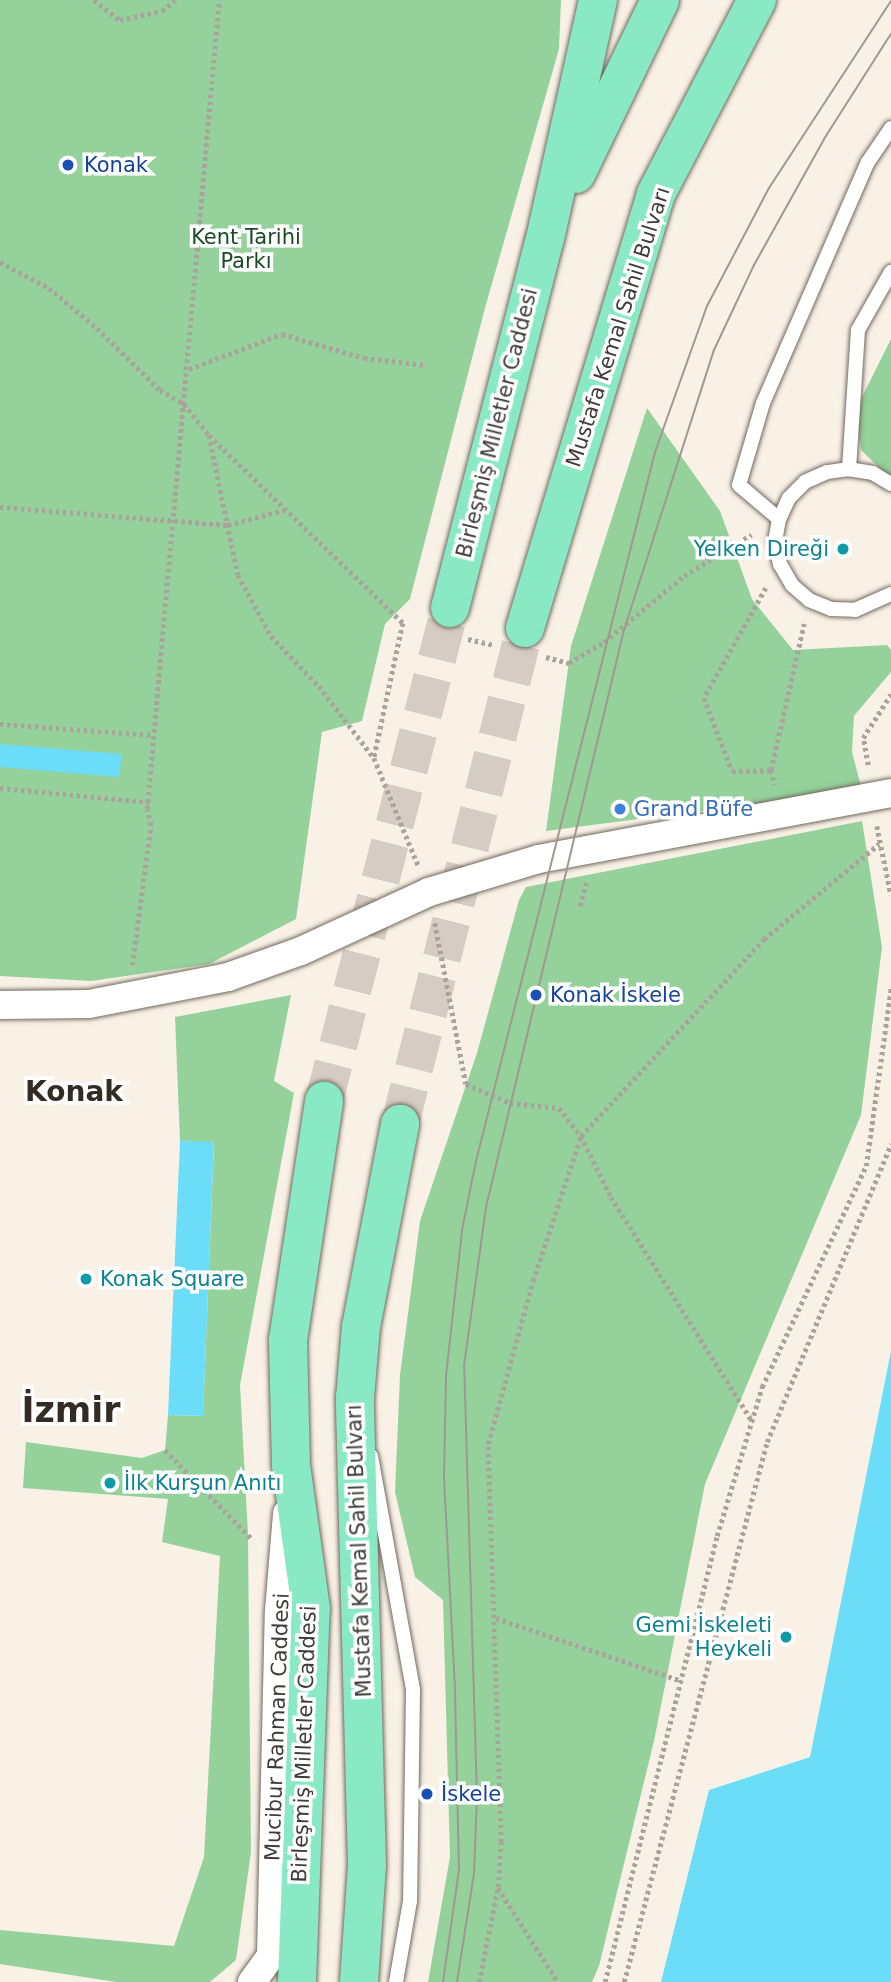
<!DOCTYPE html>
<html>
<head>
<meta charset="utf-8">
<style>
	body { margin:0 }
	#map { position:relative; width:891px; height:1982px; overflow:hidden; background:#faf1e6; font-family:"DejaVu Sans",sans-serif }
	div>[style] { position:absolute }
	[style*='--x'] { left:calc(var(--x)*1px); top:calc(var(--y)*1px); width:calc(var(--w)*1px); rotate:calc(var(--a)*1deg) }
	.green>* { inset:0; background:#95d19b }
	.water>* { inset:0; background:#6bddf8 }
	.primary-tunnel>* { height:38px; margin-top:-19px; transform-origin:0; background:repeating-linear-gradient(90deg,#d5cdc3 0 38px,transparent 0 57px) }
	.path>* { height:4.5px; margin-top:-2.25px; transform-origin:0; background:repeating-linear-gradient(90deg,#aaa39b 0 3.5px,transparent 0 7px) }
	.roads { filter:drop-shadow(0 0 2px #70695f) drop-shadow(0 0 2px #70695f) }
	.lane>* { height:14px; margin:-7px; padding:0 7px; transform-origin:7px; border-radius:7px; background:#fff }
	.street>* { height:28px; margin:-14px; padding:0 14px; transform-origin:14px; border-radius:14px; background:#fff }
	.primary>* { height:38px; margin:-19px; padding:0 19px; transform-origin:19px; border-radius:19px; background:#88e9c4 }
	.tram>* { height:2px; margin:-1px; padding:0 1px; transform-origin:1px; border-radius:1px; background:#9f9891 }
	.dots>* { width:19px; height:19px; translate:-50% -50%; box-sizing:border-box; border:4px solid #fff; border-radius:50% }
	span { translate:-50% -50%; white-space:nowrap; text-align:center; line-height:1.15; -webkit-text-stroke:7px #fff; paint-order:stroke }
	.transit-label { font-size:21px; color:#164399 }
	.left { translate:0 -50%; text-align:left }
	.park-label { font-size:21px; color:#1b4b24 }
	.street-label { font-size:21px; color:#3f3b37 }
	.culture-label { font-size:21px; color:#0d838f }
	.right { translate:-100% -50%; text-align:right }
	.shop-label { font-size:21px; color:#366cbe }
	.district-label { font-size:28px; color:#332c24; font-weight:700 }
	.town-label { font-size:35px; color:#332c24; font-weight:700 }
</style>
</head>
<body>
<div id="map">
	<div class="green">
		<i style="clip-path:polygon(0 0,561px 0,559px 49px,485px 308px,410px 599px,385px 624px,362px 721px,322px 732px,296px 919px,209px 964px,91px 981px,0 976px)"></i>
		<i style="clip-path:polygon(891px 339px,891px 479px,861px 450px,856px 409px)"></i>
		<i style="clip-path:polygon(647px 408px,720px 511px,752px 599px,793px 650px,887px 645px,891px 650px,891px 672px,854px 716px,852px 752px,862px 790px,546px 831px,571px 646px)"></i>
		<i style="clip-path:polygon(862px 821px,882px 947px,861px 1115px,705px 1484px,654px 1741px,599px 1966px,592px 1982px,428px 1982px,450px 1857px,443px 1600px,415px 1577px,395px 1492px,400px 1375px,420px 1221px,477px 1053px,519px 900px,526px 887px)"></i>
		<i style="clip-path:polygon(291px 995px,274px 1081px,294px 1093px,240px 1385px,248px 1534px,251px 1852px,236px 1960px,210px 1982px,116px 1982px,0 1964px,0 1930px,174px 1946px,204px 1857px,220px 1556px,162px 1542px,168px 1499px,23px 1488px,26px 1442px,142px 1458px,165px 1450px,168px 1415px,203px 1416px,214px 1143px,180px 1141px,175px 1017px)"></i>
	</div>
	<div class="water">
		<i style="clip-path:polygon(0 744px,122px 754px,119px 777px,0 767px)"></i>
		<i style="clip-path:polygon(180px 1141px,214px 1142px,203px 1416px,168px 1415px)"></i>
		<i style="clip-path:polygon(891px 1351px,891px 1982px,661px 1982px,709px 1790px,810px 1757px)"></i>
	</div>
	<div class="primary-tunnel">
		<i style="--x:324;--y:1101;--w:509;--a:-75.66"></i>
		<i style="--x:400;--y:1124;--w:512;--a:-75.86"></i>
	</div>
	<div class="path">
		<i style="--x:94;--y:0;--w:33;--a:38"></i>
		<i style="--x:120;--y:20;--w:43;--a:-12.1"></i>
		<i style="--x:162;--y:11;--w:17;--a:-40"></i>
		<i style="--x:0;--y:262;--w:55;--a:28"></i>
		<i style="--x:49;--y:288;--w:62;--a:39.8"></i>
		<i style="--x:97;--y:328;--w:88;--a:44.5"></i>
		<i style="--x:160;--y:390;--w:28;--a:30"></i>
		<i style="--x:184;--y:404;--w:40;--a:51"></i>
		<i style="--x:209;--y:435;--w:143;--a:78.3"></i>
		<i style="--x:238;--y:575;--w:69;--a:61.6"></i>
		<i style="--x:271;--y:636;--w:69;--a:46.2"></i>
		<i style="--x:319;--y:686;--w:91;--a:52.6"></i>
		<i style="--x:189;--y:369;--w:99;--a:-20.6"></i>
		<i style="--x:282;--y:334;--w:85;--a:16.3"></i>
		<i style="--x:364;--y:358;--w:62;--a:6.4"></i>
		<i style="--x:209;--y:435;--w:270;--a:44.1"></i>
		<i style="--x:403;--y:623;--w:138;--a:102.1"></i>
		<i style="--x:374;--y:758;--w:116;--a:67.6"></i>
		<i style="--x:0;--y:507;--w:229;--a:4.5"></i>
		<i style="--x:228;--y:525;--w:58;--a:-15"></i>
		<i style="--x:766;--y:588;--w:126;--a:119.4"></i>
		<i style="--x:704;--y:698;--w:78;--a:69"></i>
		<i style="--x:732;--y:771;--w:39;--a:-1"></i>
		<i style="--x:771;--y:770;--w:15;--a:74"></i>
		<i style="--x:468;--y:639;--w:26;--a:13"></i>
		<i style="--x:546;--y:657;--w:24;--a:15"></i>
		<i style="--x:569;--y:663;--w:41;--a:-31"></i>
		<i style="--x:604;--y:642;--w:104;--a:-39.5"></i>
		<i style="--x:684;--y:576;--w:79;--a:-31.5"></i>
		<i style="--x:0;--y:724;--w:154;--a:4.1"></i>
		<i style="--x:868;--y:765;--w:27;--a:-100"></i>
		<i style="--x:863;--y:738;--w:52;--a:-57.5"></i>
		<i style="--x:771;--y:770;--w:150;--a:-77.3"></i>
		<i style="--x:0;--y:788;--w:150;--a:5.4"></i>
		<i style="--x:877;--y:826;--w:70;--a:78.5"></i>
		<i style="--x:580;--y:906;--w:24;--a:-75"></i>
		<i style="--x:435;--y:923;--w:164;--a:79.1"></i>
		<i style="--x:466;--y:1084;--w:48;--a:23.4"></i>
		<i style="--x:510;--y:1103;--w:49;--a:5.8"></i>
		<i style="--x:559;--y:1108;--w:36;--a:52"></i>
		<i style="--x:581;--y:1136;--w:68;--a:63.8"></i>
		<i style="--x:611;--y:1197;--w:265;--a:57.8"></i>
		<i style="--x:132;--y:965;--w:141;--a:-82.3"></i>
		<i style="--x:151;--y:825;--w:16;--a:-104"></i>
		<i style="--x:147;--y:809;--w:812;--a:-84.91"></i>
		<i style="--x:165;--y:1450;--w:126;--a:45.6"></i>
		<i style="--x:496;--y:1618;--w:196;--a:18.7"></i>
		<i style="--x:498;--y:1888;--w:112;--a:57.4"></i>
		<i style="--x:479;--y:1982;--w:97;--a:-78.7"></i>
		<i style="--x:498;--y:1887;--w:45;--a:-86.2"></i>
		<i style="--x:501;--y:1842;--w:398;--a:-91.9"></i>
		<i style="--x:488;--y:1444;--w:169;--a:-74.6"></i>
		<i style="--x:533;--y:1281;--w:153;--a:-71.7"></i>
		<i style="--x:581;--y:1136;--w:269;--a:-47.1"></i>
		<i style="--x:764;--y:939;--w:149;--a:-39.6"></i>
		<i style="--x:605;--y:1982;--w:460;--a:-75.9"></i>
		<i style="--x:717;--y:1536;--w:156;--a:-73.2"></i>
		<i style="--x:762;--y:1387;--w:244;--a:-64.8"></i>
		<i style="--x:866;--y:1166;--w:181;--a:-82"></i>
		<i style="--x:624;--y:1982;--w:559;--a:-75.17"></i>
		<i style="--x:767;--y:1442;--w:323;--a:-67.4"></i>
	</div>
	<div class="roads">
		<div class="lane">
			<i style="--x:849;--y:469;--w:139;--a:-86.3"></i>
			<i style="--x:858;--y:330;--w:67;--a:-60.4"></i>
			<i style="--x:891;--y:484;--w:21;--a:-149"></i>
			<i style="--x:873;--y:473;--w:24;--a:-171"></i>
			<i style="--x:849;--y:469;--w:22;--a:172"></i>
			<i style="--x:827;--y:472;--w:24;--a:156"></i>
			<i style="--x:805;--y:482;--w:23;--a:135"></i>
			<i style="--x:789;--y:498;--w:23;--a:115"></i>
			<i style="--x:779;--y:519;--w:22;--a:100"></i>
			<i style="--x:775;--y:541;--w:24;--a:78"></i>
			<i style="--x:780;--y:564;--w:24;--a:60"></i>
			<i style="--x:792;--y:585;--w:23;--a:41"></i>
			<i style="--x:809;--y:600;--w:24;--a:22"></i>
			<i style="--x:831;--y:609;--w:24;--a:2"></i>
			<i style="--x:855;--y:610;--w:39;--a:-24"></i>
			<i style="--x:779;--y:519;--w:52;--a:-139.6"></i>
			<i style="--x:739;--y:485;--w:85;--a:-73.7"></i>
			<i style="--x:763;--y:403;--w:263;--a:-66.5"></i>
			<i style="--x:868;--y:162;--w:41;--a:-55.9"></i>
			<i style="--x:371;--y:1456;--w:238;--a:79.8"></i>
			<i style="--x:413;--y:1690;--w:211;--a:90.8"></i>
			<i style="--x:410;--y:1901;--w:82;--a:99.8"></i>
		</div>
		<div class="street">
			<i style="--x:0;--y:1005;--w:89;--a:-0.6"></i>
			<i style="--x:89;--y:1004;--w:142;--a:-11"></i>
			<i style="--x:228;--y:977;--w:77;--a:-19.6"></i>
			<i style="--x:301;--y:951;--w:141;--a:-24.7"></i>
			<i style="--x:429;--y:892;--w:115;--a:-16.7"></i>
			<i style="--x:539;--y:859;--w:358;--a:-10.6"></i>
			<i style="--x:252;--y:1982;--w:32;--a:-54"></i>
			<i style="--x:271;--y:1956;--w:345;--a:-88.7"></i>
			<i style="--x:279;--y:1611;--w:98;--a:-85.3"></i>
		</div>
		<div class="primary">
			<i style="--x:576;--y:174;--w:193;--a:-64.2"></i>
			<i style="--x:450;--y:608;--w:381;--a:-75.6"></i>
			<i style="--x:545;--y:239;--w:245;--a:-77.5"></i>
			<i style="--x:525;--y:628;--w:453;--a:-73.2"></i>
			<i style="--x:656;--y:194;--w:219;--a:-62.5"></i>
			<i style="--x:297;--y:1982;--w:373;--a:-87.9"></i>
			<i style="--x:311;--y:1609;--w:145;--a:-97.9"></i>
			<i style="--x:291;--y:1465;--w:125;--a:-91.4"></i>
			<i style="--x:288;--y:1340;--w:242;--a:-81.4"></i>
			<i style="--x:359;--y:1982;--w:116;--a:-86.1"></i>
			<i style="--x:367;--y:1866;--w:468;--a:-91.5"></i>
			<i style="--x:355;--y:1398;--w:71;--a:-85.2"></i>
			<i style="--x:361;--y:1327;--w:207;--a:-79.1"></i>
		</div>
	</div>
	<div class="tram">
		<i style="--x:443;--y:1982;--w:113;--a:-81.9"></i>
		<i style="--x:459;--y:1870;--w:182;--a:-91.3"></i>
		<i style="--x:455;--y:1688;--w:213;--a:-93"></i>
		<i style="--x:444;--y:1475;--w:99;--a:-88.8"></i>
		<i style="--x:446;--y:1376;--w:147;--a:-83.7"></i>
		<i style="--x:462;--y:1230;--w:70;--a:-78.5"></i>
		<i style="--x:476;--y:1161;--w:731;--a:-75.83"></i>
		<i style="--x:655;--y:452;--w:155;--a:-70.4"></i>
		<i style="--x:707;--y:306;--w:133;--a:-62.3"></i>
		<i style="--x:769;--y:188;--w:223;--a:-56.9"></i>
		<i style="--x:457;--y:1982;--w:110;--a:-81.1"></i>
		<i style="--x:474;--y:1873;--w:75;--a:-87.7"></i>
		<i style="--x:477;--y:1798;--w:432;--a:-91.7"></i>
		<i style="--x:464;--y:1366;--w:161;--a:-82.1"></i>
		<i style="--x:486;--y:1207;--w:593;--a:-76.55"></i>
		<i style="--x:624;--y:630;--w:294;--a:-72.2"></i>
		<i style="--x:714;--y:350;--w:94;--a:-64.8"></i>
		<i style="--x:754;--y:265;--w:144;--a:-60.9"></i>
		<i style="--x:824;--y:139;--w:125;--a:-57.5"></i>
	</div>
	<div class="dots">
		<i style="left:68px;top:165px;background:#1a4fb4"></i>
		<i style="left:843px;top:549px;background:#0f9aa8"></i>
		<i style="left:620px;top:809px;background:#3f7fe0"></i>
		<i style="left:536px;top:995px;background:#1a4fb4"></i>
		<i style="left:86px;top:1279px;background:#0f9aa8"></i>
		<i style="left:110px;top:1483px;background:#0f9aa8"></i>
		<i style="left:786px;top:1637px;background:#0f9aa8"></i>
		<i style="left:427px;top:1794px;background:#1a4fb4"></i>
	</div>
	<div class="transit-label">
		<span class="left" style="left:84px;top:165px">Konak</span>
		<span class="left" style="left:550px;top:995px">Konak İskele</span>
		<span class="left" style="left:441px;top:1794px">İskele</span>
	</div>
	<div class="park-label">
		<span style="left:246px;top:249px">Kent Tarihi<br>Parkı</span>
	</div>
	<div class="street-label">
		<span style="left:618px;top:327px;rotate:-72deg">Mustafa Kemal Sahil Bulvarı</span>
		<span style="left:497px;top:423px;rotate:-76deg">Birleşmiş Milletler Caddesi</span>
		<span style="left:359px;top:1551px;rotate:-92deg">Mustafa Kemal Sahil Bulvarı</span>
		<span style="left:277px;top:1727px;rotate:-88deg">Mucibur Rahman Caddesi</span>
		<span style="left:304px;top:1744px;rotate:-88deg">Birleşmiş Milletler Caddesi</span>
	</div>
	<div class="culture-label">
		<span class="right" style="left:829px;top:549px">Yelken Direği</span>
		<span class="left" style="left:100px;top:1279px">Konak Square</span>
		<span class="left" style="left:124px;top:1483px">İlk Kurşun Anıtı</span>
		<span class="right" style="left:772px;top:1637px">Gemi İskeleti<br>Heykeli</span>
	</div>
	<div class="shop-label">
		<span class="left" style="left:634px;top:809px">Grand Büfe</span>
	</div>
	<div class="district-label">
		<span style="left:74px;top:1092px">Konak</span>
	</div>
	<div class="town-label">
		<span style="left:71px;top:1410px">İzmir</span>
	</div>
</div>
</body>
</html>
